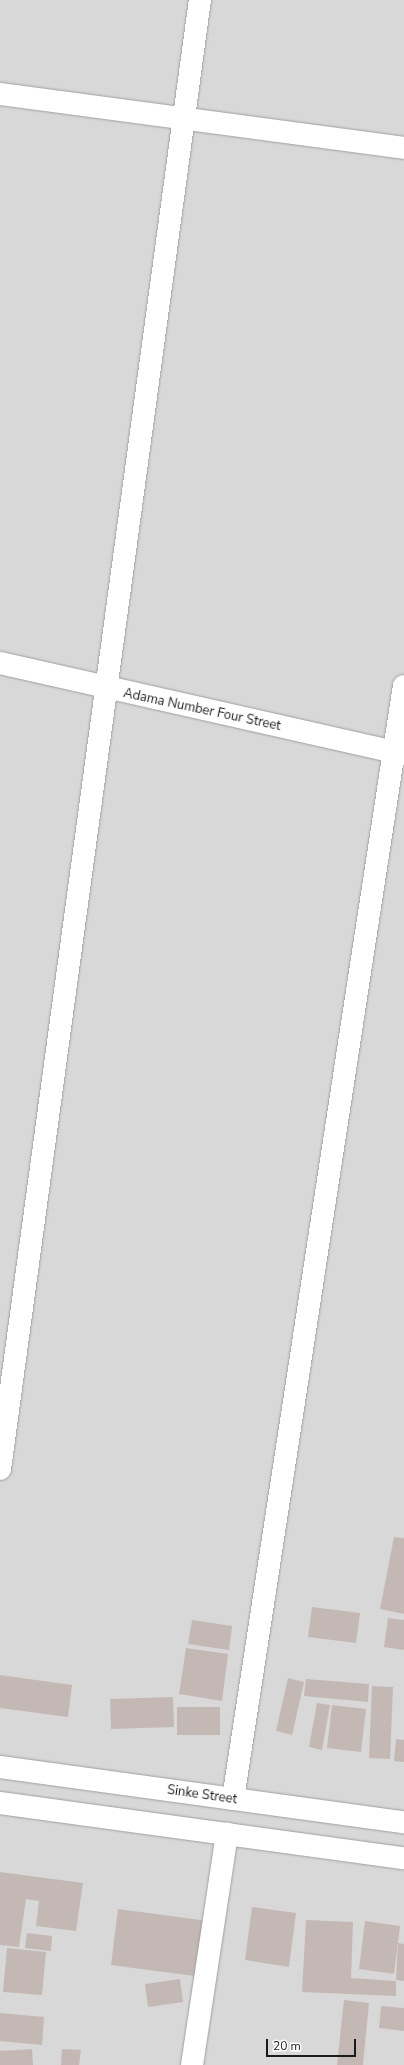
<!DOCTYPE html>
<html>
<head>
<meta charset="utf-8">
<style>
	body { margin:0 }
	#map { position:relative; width:404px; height:2065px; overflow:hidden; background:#ece6e0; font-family:"Nunito Sans",sans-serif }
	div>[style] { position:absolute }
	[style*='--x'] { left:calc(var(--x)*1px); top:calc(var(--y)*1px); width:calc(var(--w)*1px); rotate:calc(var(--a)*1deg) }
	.residential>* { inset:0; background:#d9d8d8 }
	.building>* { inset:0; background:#c4b8b4 }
	.roads { filter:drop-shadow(0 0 1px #9f9f9f) drop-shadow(0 0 1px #9f9f9f) }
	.minor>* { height:22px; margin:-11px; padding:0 11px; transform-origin:11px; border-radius:11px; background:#fff }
	.tertiary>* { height:22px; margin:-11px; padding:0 11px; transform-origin:11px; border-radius:11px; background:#fff }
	span { translate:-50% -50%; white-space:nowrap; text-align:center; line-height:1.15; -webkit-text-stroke:3.5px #fff; paint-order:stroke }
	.street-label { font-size:13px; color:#1b1b1b }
	.scale { position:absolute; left:266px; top:2039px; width:90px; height:18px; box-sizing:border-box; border:2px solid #1b1b1b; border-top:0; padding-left:5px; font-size:12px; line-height:14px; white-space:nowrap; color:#1b1b1b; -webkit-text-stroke:3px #fff; paint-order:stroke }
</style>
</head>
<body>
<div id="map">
	<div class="residential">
		<i style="clip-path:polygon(0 0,404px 0,404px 2065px,0 2065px)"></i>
	</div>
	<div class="building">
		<i style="clip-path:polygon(394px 1537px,404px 1538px,404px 1614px,380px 1609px)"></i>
		<i style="clip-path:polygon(312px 1607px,360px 1613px,356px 1643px,308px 1637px)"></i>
		<i style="clip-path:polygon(388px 1618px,404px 1620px,404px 1650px,384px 1647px)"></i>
		<i style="clip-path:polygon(192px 1620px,232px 1626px,229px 1650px,188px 1644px)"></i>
		<i style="clip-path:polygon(186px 1648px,228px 1654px,222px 1701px,179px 1694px)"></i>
		<i style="clip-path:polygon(0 1675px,72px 1685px,68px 1717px,0 1708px)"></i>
		<i style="clip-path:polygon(288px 1678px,304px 1682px,292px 1735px,276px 1731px)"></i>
		<i style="clip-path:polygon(306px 1679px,369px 1684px,368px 1702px,304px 1696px)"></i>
		<i style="clip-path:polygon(372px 1686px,393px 1687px,390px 1759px,369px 1758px)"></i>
		<i style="clip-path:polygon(173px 1697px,174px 1727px,111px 1729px,110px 1699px)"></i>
		<i style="clip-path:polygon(317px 1703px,330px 1705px,322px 1750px,309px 1747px)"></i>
		<i style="clip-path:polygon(332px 1705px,366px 1709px,361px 1752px,327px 1748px)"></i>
		<i style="clip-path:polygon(177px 1707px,220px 1707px,220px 1735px,177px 1735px)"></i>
		<i style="clip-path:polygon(396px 1739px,404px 1740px,404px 1762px,394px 1761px)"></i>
		<i style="clip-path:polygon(0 1872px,83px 1883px,76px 1931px,36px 1926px,39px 1901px,26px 1899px,19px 1947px,0 1945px)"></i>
		<i style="clip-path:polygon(252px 1907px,296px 1913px,289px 1967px,245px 1960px)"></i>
		<i style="clip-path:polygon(118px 1909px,216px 1922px,209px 1978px,111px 1965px)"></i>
		<i style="clip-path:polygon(306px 1920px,353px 1922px,351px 1978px,396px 1981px,396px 1996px,302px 1992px)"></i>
		<i style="clip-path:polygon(365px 1921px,400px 1926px,394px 1974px,359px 1969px)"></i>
		<i style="clip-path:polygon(27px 1933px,52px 1936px,51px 1951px,25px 1948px)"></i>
		<i style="clip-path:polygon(398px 1943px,404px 1944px,404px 1981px,396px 1980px)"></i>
		<i style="clip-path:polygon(7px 1948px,46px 1952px,42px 1995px,3px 1992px)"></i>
		<i style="clip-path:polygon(180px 1979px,183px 2002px,148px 2007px,145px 1984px)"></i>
		<i style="clip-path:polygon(344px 2000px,369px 2003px,363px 2065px,337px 2065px)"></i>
		<i style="clip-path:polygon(381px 2006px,404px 2008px,404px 2031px,379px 2028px)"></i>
		<i style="clip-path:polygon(0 2013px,44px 2017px,42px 2045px,0 2041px)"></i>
		<i style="clip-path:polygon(32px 2049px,33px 2065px,0 2065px,0 2051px)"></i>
		<i style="clip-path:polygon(62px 2049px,81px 2050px,79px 2065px,61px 2065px)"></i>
	</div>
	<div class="roads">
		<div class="minor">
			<i style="--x:0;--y:1469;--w:1483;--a:-82.25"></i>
			<i style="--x:233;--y:1799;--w:1126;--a:-81.27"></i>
			<i style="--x:192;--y:2065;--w:234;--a:-81.4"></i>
		</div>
		<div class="tertiary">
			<i style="--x:0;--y:94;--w:408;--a:7.6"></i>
			<i style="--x:0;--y:663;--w:414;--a:12.7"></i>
			<i style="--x:0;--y:1767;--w:408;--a:7.8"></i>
			<i style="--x:0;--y:1803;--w:408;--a:7.8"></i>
		</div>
	</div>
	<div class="street-label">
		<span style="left:202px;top:710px;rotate:12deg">Adama Number Four Street</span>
		<span style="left:202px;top:1795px;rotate:8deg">Sinke Street</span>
	</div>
	<div class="scale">20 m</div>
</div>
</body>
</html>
